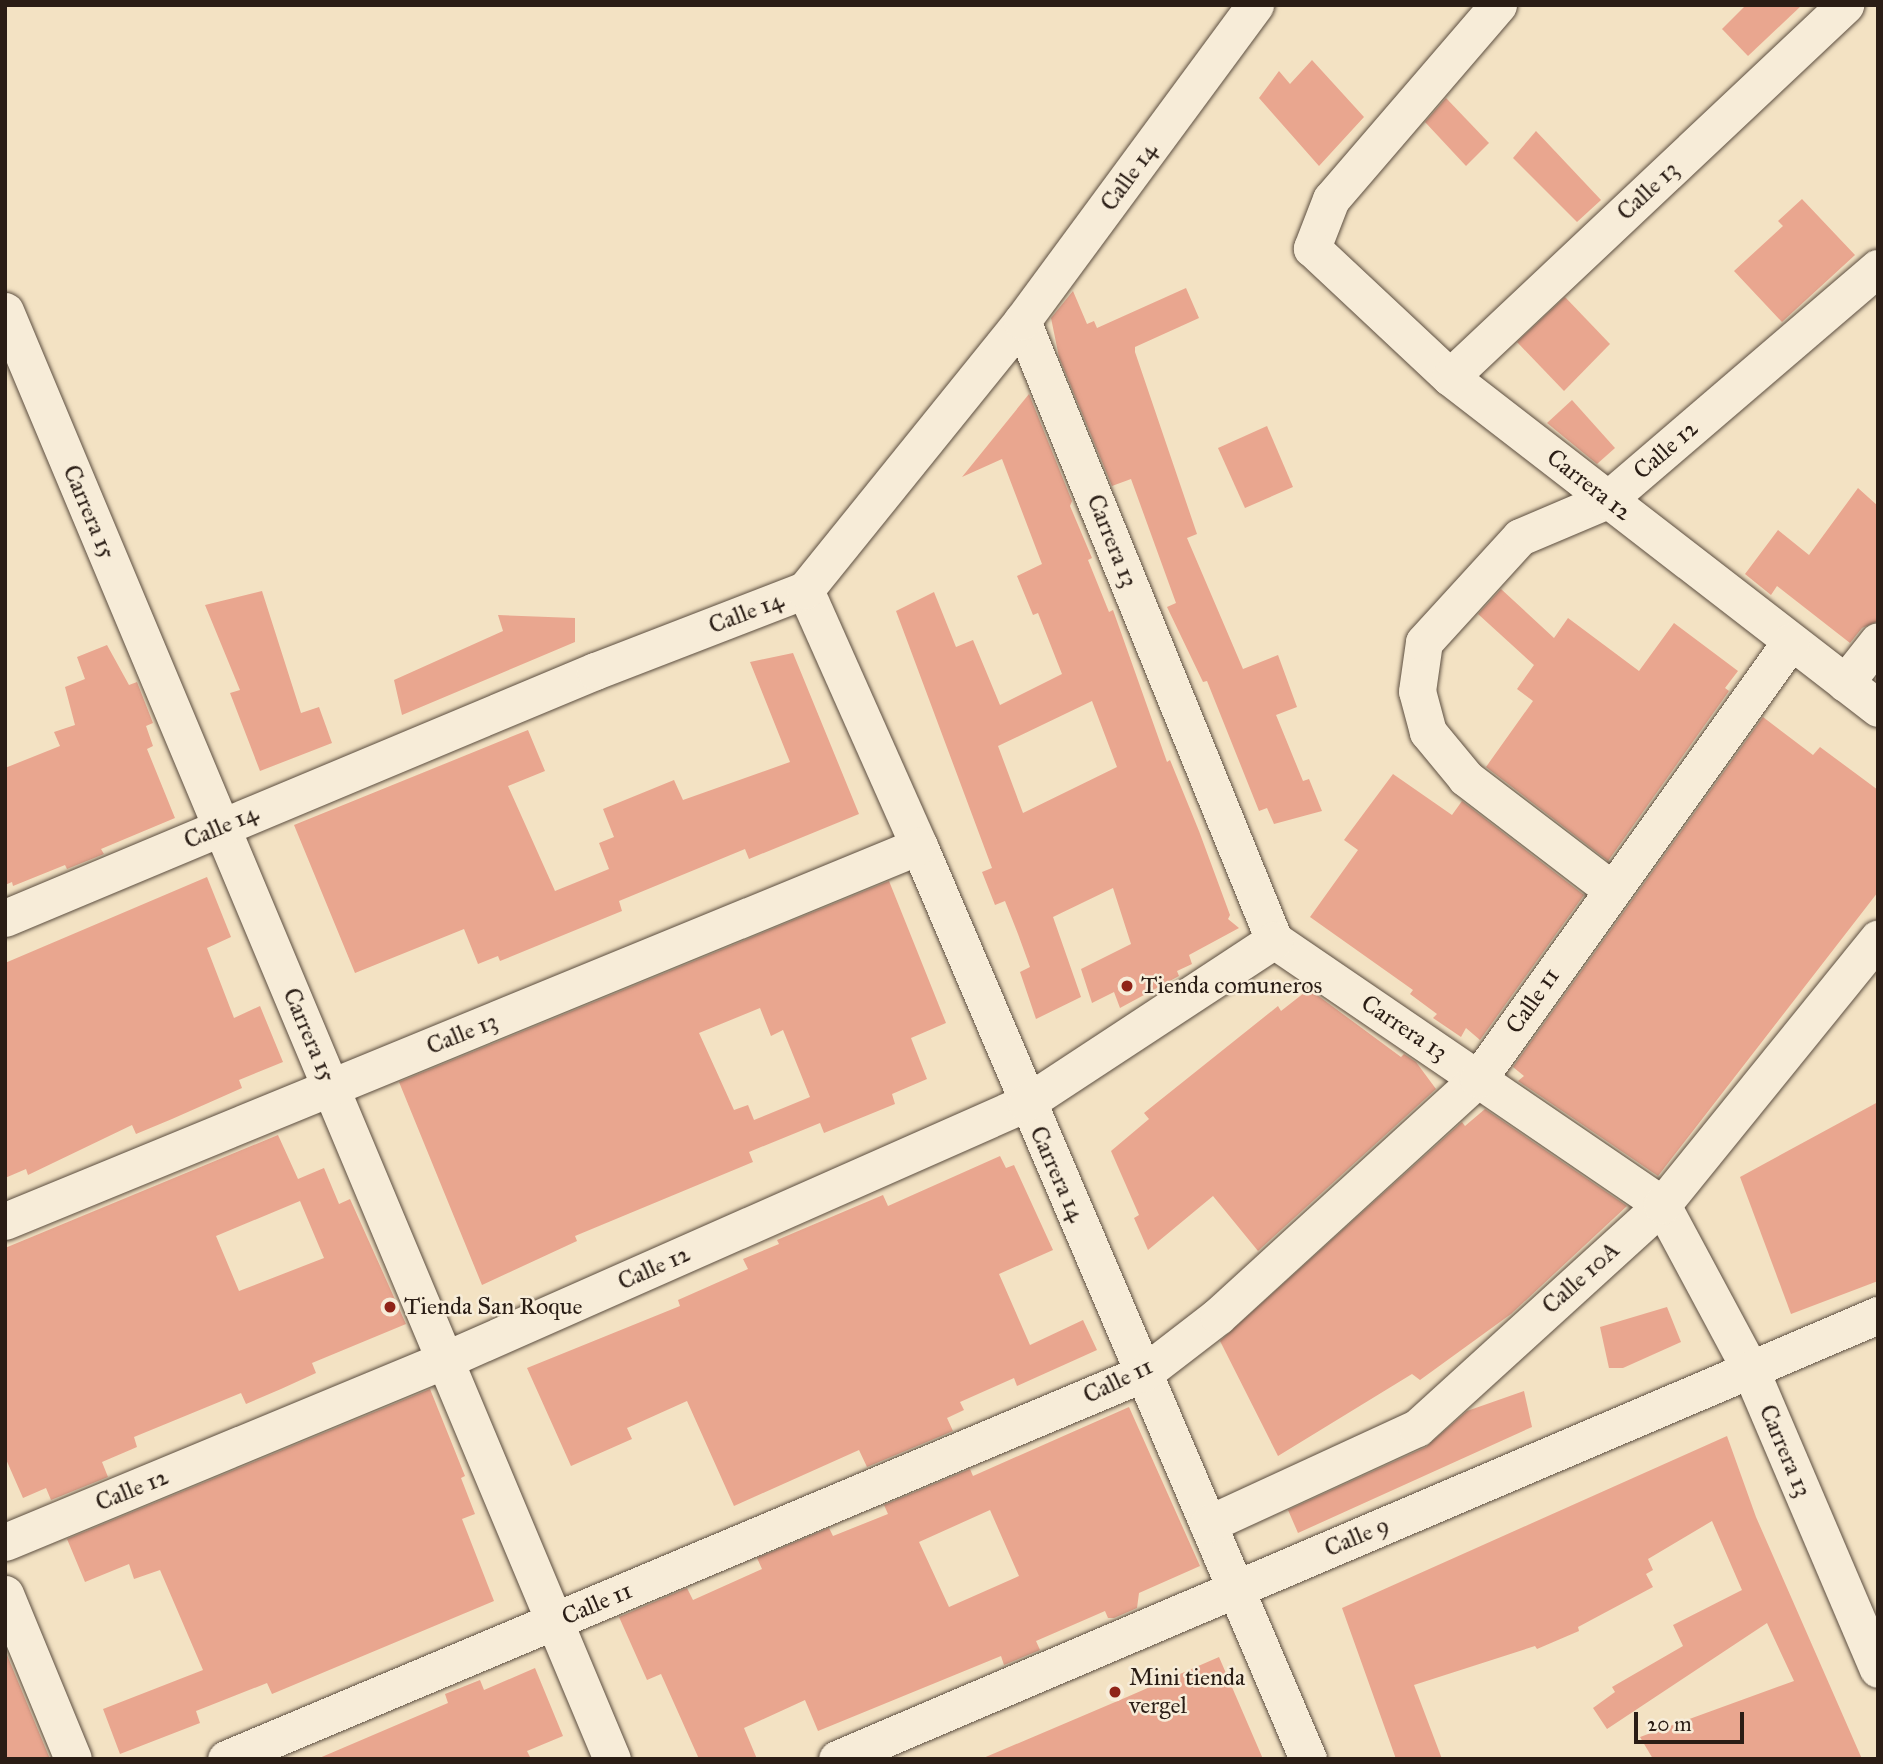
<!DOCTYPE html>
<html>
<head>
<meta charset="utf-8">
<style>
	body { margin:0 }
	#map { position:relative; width:1883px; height:1764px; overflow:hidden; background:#f3e2c3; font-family:"IM FELL Great Primer",serif }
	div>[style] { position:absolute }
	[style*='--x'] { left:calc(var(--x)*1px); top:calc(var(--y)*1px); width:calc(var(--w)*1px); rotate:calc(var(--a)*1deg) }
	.building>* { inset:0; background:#e9a68f }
	.roads { filter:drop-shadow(0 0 2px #5c4e40) drop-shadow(0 0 2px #5c4e40) }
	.minor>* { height:37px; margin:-18.5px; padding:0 18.5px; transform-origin:18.5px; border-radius:18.5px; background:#f7ecd8 }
	.dots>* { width:19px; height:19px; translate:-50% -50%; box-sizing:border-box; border:4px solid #f7ecd8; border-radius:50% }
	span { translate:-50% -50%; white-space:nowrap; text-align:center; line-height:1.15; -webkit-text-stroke:5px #f7ecd8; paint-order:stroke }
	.street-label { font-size:24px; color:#2a1d15 }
	.poi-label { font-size:24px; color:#2a1d15 }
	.left { translate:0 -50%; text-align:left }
	.frame { position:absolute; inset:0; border:7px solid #2a1d15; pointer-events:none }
	.scale { position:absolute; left:1634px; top:1712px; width:110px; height:32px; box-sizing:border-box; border:4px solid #2a1d15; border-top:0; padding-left:9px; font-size:21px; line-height:24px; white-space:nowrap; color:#2a1d15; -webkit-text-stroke:5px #f7ecd8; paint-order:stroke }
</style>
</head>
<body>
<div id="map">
	<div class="building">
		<i style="clip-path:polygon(1746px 5px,1802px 5px,1748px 56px,1722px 29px)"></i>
		<i style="clip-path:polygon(1312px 60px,1364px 117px,1319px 166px,1259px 98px,1279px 71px,1290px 84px)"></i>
		<i style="clip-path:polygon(1446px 98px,1489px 143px,1466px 166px,1425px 122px)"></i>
		<i style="clip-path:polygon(1536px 131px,1601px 200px,1577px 222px,1513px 158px)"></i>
		<i style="clip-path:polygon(1802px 199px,1855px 255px,1782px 322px,1734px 271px,1783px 226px,1778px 221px)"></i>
		<i style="clip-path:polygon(1186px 288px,1199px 318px,1135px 347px,1135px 352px,1197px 534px,1187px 538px,1243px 669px,1278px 655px,1297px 707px,1276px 715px,1303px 781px,1309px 779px,1322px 811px,1274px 824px,1267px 808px,1259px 811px,1207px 681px,1203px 682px,1167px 607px,1176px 603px,1131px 479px,1112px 486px,1059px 357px,1051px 318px,1073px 291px,1087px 324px,1094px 321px,1097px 328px)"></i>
		<i style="clip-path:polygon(1565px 297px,1610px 344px,1564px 391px,1517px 342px)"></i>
		<i style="clip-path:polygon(evenodd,1029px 394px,1072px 501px,1070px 506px,1092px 558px,1088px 560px,1109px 612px,1113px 610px,1167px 762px,1170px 760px,1199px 831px,1230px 915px,1228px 919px,1239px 928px,1189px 955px,1192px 964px,1177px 971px,1179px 976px,1120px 1008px,1114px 992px,1092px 1003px,1081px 969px,1131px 944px,1113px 888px,1053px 917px,1081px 997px,1036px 1019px,1020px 972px,1030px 967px,1018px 934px,1005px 901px,995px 905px,982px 872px,992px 868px,896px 611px,934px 592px,956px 647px,973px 640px,1000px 705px,1062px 674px,1038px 613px,1033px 615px,1017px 576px,1042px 564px,1002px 459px,962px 477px,1029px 394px,1092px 701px,1117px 767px,1023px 813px,998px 746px,1092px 701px)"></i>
		<i style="clip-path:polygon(1572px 400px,1615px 448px,1597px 464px,1547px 423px)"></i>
		<i style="clip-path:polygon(1267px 426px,1293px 487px,1245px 508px,1218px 448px)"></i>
		<i style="clip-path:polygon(1858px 488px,1878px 506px,1878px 621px,1862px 628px,1850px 643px,1777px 586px,1771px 595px,1745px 574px,1778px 530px,1809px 555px)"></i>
		<i style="clip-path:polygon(1501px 589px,1554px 638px,1568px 618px,1639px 671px,1674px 623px,1738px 671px,1725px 688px,1729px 691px,1608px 861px,1486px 767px,1533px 701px,1517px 689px,1534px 665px,1478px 614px)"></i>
		<i style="clip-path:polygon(262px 591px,301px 713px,319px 707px,332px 743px,260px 771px,230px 693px,240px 690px,205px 605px)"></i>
		<i style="clip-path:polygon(498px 615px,575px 618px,575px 642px,402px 715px,394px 680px,503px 631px)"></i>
		<i style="clip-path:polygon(107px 645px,129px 685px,137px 682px,153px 723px,146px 726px,153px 746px,147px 749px,175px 818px,101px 849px,104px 854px,67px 869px,65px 865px,13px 886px,12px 882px,5px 885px,5px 768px,60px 746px,54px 732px,75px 725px,65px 687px,85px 679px,77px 657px)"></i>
		<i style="clip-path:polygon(793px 653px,859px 814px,749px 859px,745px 849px,619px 901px,622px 911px,500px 961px,498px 956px,478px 964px,464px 929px,355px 973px,294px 825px,528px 730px,545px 771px,508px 786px,555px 891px,609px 869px,599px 843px,614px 837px,603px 809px,674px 780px,683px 800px,790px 762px,750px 662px)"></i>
		<i style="clip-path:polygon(1763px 717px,1813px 755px,1820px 747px,1878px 790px,1878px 892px,1658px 1176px,1518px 1081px,1524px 1076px,1513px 1067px)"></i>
		<i style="clip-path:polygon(1393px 774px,1452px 815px,1462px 801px,1584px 895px,1480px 1040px,1466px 1028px,1461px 1037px,1433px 1018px,1437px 1014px,1410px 994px,1413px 990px,1310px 917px,1358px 850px,1344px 840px)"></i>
		<i style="clip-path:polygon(207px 877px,231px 937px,207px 948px,234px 1018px,260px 1006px,283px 1062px,239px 1080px,242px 1088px,172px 1119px,136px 1134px,132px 1125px,28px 1175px,26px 1169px,5px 1178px,5px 963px)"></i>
		<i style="clip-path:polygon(evenodd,889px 881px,946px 1023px,911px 1038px,927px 1079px,892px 1094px,895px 1104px,824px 1133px,820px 1123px,749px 1152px,753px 1162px,575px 1236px,577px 1241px,482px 1285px,399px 1082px,889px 881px,760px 1008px,771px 1036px,783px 1030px,810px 1097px,754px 1120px,748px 1105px,734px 1110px,699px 1033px,760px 1008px)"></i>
		<i style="clip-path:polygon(1309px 989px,1401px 1057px,1404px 1054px,1416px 1062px,1436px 1089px,1258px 1251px,1213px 1196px,1148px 1250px,1134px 1218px,1139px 1215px,1111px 1151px,1149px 1119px,1144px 1113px,1278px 1006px,1281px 1011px)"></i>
		<i style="clip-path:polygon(1878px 1102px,1878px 1281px,1791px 1314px,1740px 1177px)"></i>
		<i style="clip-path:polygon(1485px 1109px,1627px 1206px,1511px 1314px,1420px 1380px,1412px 1374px,1278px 1456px,1220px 1341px,1462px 1122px,1465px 1126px)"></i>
		<i style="clip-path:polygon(evenodd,278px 1135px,298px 1179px,324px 1168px,339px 1204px,350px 1199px,406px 1324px,312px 1363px,316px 1373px,281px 1389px,246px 1404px,241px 1393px,134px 1437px,137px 1447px,102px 1462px,108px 1477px,51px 1500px,46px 1488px,23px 1498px,5px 1457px,5px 1248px,278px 1135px,300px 1201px,324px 1258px,239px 1291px,216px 1236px,300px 1201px)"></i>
		<i style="clip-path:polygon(1000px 1156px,1006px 1168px,1014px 1165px,1053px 1250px,999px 1274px,1030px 1345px,1083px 1320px,1097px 1350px,1017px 1386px,1014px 1378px,960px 1402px,964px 1410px,947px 1418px,953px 1431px,867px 1467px,859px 1450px,734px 1506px,687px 1401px,627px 1428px,632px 1439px,571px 1466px,527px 1368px,680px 1306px,678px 1300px,748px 1269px,743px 1259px,779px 1244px,777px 1240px,883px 1195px,888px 1206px)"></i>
		<i style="clip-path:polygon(1667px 1307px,1681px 1342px,1623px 1368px,1609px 1368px,1600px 1327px)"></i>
		<i style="clip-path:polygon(430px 1389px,465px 1476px,461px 1478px,475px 1514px,462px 1519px,494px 1601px,272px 1694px,267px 1683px,196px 1711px,200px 1723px,120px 1754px,103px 1709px,203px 1670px,160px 1570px,134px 1579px,129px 1564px,85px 1582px,67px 1539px)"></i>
		<i style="clip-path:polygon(1524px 1391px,1532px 1427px,1298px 1533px,1288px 1510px,1426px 1447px,1467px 1411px)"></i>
		<i style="clip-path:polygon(evenodd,1129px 1407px,1200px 1566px,1139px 1593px,1137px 1608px,1114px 1618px,1108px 1618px,1105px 1611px,1036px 1641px,1040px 1650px,1004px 1665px,1001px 1656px,818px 1731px,805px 1700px,744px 1728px,757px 1759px,699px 1759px,661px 1674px,647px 1680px,619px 1617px,687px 1588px,693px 1600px,762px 1569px,757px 1558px,829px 1528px,833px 1536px,888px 1514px,884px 1505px,970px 1469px,973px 1476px,1129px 1407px,990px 1510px,1019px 1576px,949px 1607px,919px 1542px,990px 1510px)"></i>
		<i style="clip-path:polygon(1727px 1436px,1756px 1517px,1862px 1759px,1653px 1759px,1640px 1737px,1794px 1681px,1767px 1623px,1607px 1729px,1593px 1708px,1615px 1692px,1612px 1687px,1683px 1646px,1673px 1625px,1742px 1590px,1712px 1521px,1648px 1559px,1653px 1570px,1646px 1574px,1653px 1587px,1578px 1627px,1579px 1631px,1537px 1649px,1535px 1646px,1414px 1685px,1442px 1759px,1396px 1759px,1342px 1608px)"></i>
		<i style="clip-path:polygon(5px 1650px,50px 1759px,5px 1759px)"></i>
		<i style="clip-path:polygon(1219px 1657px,1263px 1759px,981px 1759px,1127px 1697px)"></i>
		<i style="clip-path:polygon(535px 1668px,563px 1736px,527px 1751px,531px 1759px,317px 1759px,448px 1703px,445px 1694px,480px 1680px,484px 1690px)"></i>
	</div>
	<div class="roads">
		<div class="minor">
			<i style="--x:1498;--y:5;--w:256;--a:130.7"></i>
			<i style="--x:1331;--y:199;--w:53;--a:111.2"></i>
			<i style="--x:1312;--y:248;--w:189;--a:43.1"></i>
			<i style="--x:1450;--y:377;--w:541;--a:37.72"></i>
			<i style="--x:5;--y:311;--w:1570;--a:67.26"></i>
			<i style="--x:1022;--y:321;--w:668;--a:67.85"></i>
			<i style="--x:1274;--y:940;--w:470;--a:34.3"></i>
			<i style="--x:1662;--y:1205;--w:186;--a:61.8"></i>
			<i style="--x:1750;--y:1369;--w:326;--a:66.9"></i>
			<i style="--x:1450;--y:377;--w:543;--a:-43.28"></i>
			<i style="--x:805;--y:590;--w:280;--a:66"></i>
			<i style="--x:919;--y:846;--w:992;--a:66.92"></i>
			<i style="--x:1845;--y:683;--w:53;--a:-51.8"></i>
			<i style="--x:1611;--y:889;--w:183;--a:-142.6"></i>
			<i style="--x:1466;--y:778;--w:60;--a:-129.6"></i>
			<i style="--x:1428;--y:732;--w:42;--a:-105"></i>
			<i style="--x:1417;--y:691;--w:49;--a:-81.9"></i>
			<i style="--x:1424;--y:642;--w:142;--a:-47.6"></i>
			<i style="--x:1520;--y:537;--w:95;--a:-23"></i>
			<i style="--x:1607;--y:500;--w:357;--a:-40.6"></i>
			<i style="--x:5;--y:918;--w:640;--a:-22.72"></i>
			<i style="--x:595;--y:671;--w:225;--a:-21.1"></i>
			<i style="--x:805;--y:590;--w:346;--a:-51.1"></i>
			<i style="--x:1022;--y:321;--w:393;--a:-53.6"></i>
			<i style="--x:5;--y:1221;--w:988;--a:-22.31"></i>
			<i style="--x:1208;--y:1524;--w:230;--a:-24.7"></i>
			<i style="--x:1417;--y:1428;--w:331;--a:-42.3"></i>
			<i style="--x:1662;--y:1205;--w:343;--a:-51"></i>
			<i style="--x:5;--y:1542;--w:476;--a:-22.5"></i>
			<i style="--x:445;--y:1360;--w:635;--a:-23.86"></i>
			<i style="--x:1026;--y:1103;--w:297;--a:-33.3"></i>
			<i style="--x:5;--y:1594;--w:178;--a:67.6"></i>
			<i style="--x:226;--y:1759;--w:996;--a:-22.81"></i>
			<i style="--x:1144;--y:1373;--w:93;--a:-37.6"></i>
			<i style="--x:1218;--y:1316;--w:352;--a:-42.4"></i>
			<i style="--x:1478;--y:1079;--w:538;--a:-54.45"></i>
			<i style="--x:837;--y:1759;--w:1132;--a:-23.1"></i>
		</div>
	</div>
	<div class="dots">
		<i style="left:1127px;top:986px;background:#8f2418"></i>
		<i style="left:390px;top:1307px;background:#8f2418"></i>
		<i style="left:1115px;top:1692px;background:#8f2418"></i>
	</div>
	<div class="street-label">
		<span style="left:1129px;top:177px;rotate:-54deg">Calle 14</span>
		<span style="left:1648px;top:191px;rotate:-43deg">Calle 13</span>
		<span style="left:1666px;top:450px;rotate:-41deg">Calle 12</span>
		<span style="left:1589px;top:485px;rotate:38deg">Carrera 12</span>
		<span style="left:89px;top:512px;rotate:67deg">Carrera 15</span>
		<span style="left:1112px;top:541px;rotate:68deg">Carrera 13</span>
		<span style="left:746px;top:613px;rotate:-21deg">Calle 14</span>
		<span style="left:221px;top:827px;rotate:-23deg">Calle 14</span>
		<span style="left:1533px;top:1001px;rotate:-55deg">Calle 11</span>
		<span style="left:1404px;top:1028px;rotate:34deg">Carrera 13</span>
		<span style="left:462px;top:1034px;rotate:-22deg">Calle 13</span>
		<span style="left:309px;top:1035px;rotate:67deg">Carrera 15</span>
		<span style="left:1057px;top:1174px;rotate:66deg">Carrera 14</span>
		<span style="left:654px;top:1268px;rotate:-24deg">Calle 12</span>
		<span style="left:1581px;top:1278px;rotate:-42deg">Calle 10A</span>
		<span style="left:1118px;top:1381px;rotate:-26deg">Calle 11</span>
		<span style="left:1785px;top:1451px;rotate:67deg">Carrera 13</span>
		<span style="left:132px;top:1490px;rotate:-22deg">Calle 12</span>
		<span style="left:1357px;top:1537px;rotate:-23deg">Calle 9</span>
		<span style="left:597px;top:1604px;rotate:-23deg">Calle 11</span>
	</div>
	<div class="poi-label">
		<span class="left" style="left:1141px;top:986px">Tienda comuneros</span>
		<span class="left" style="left:404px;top:1307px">Tienda San Roque</span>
		<span class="left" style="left:1129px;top:1692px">Mini tienda<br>vergel</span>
	</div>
	<div class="frame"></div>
	<div class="scale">20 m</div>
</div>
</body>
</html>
